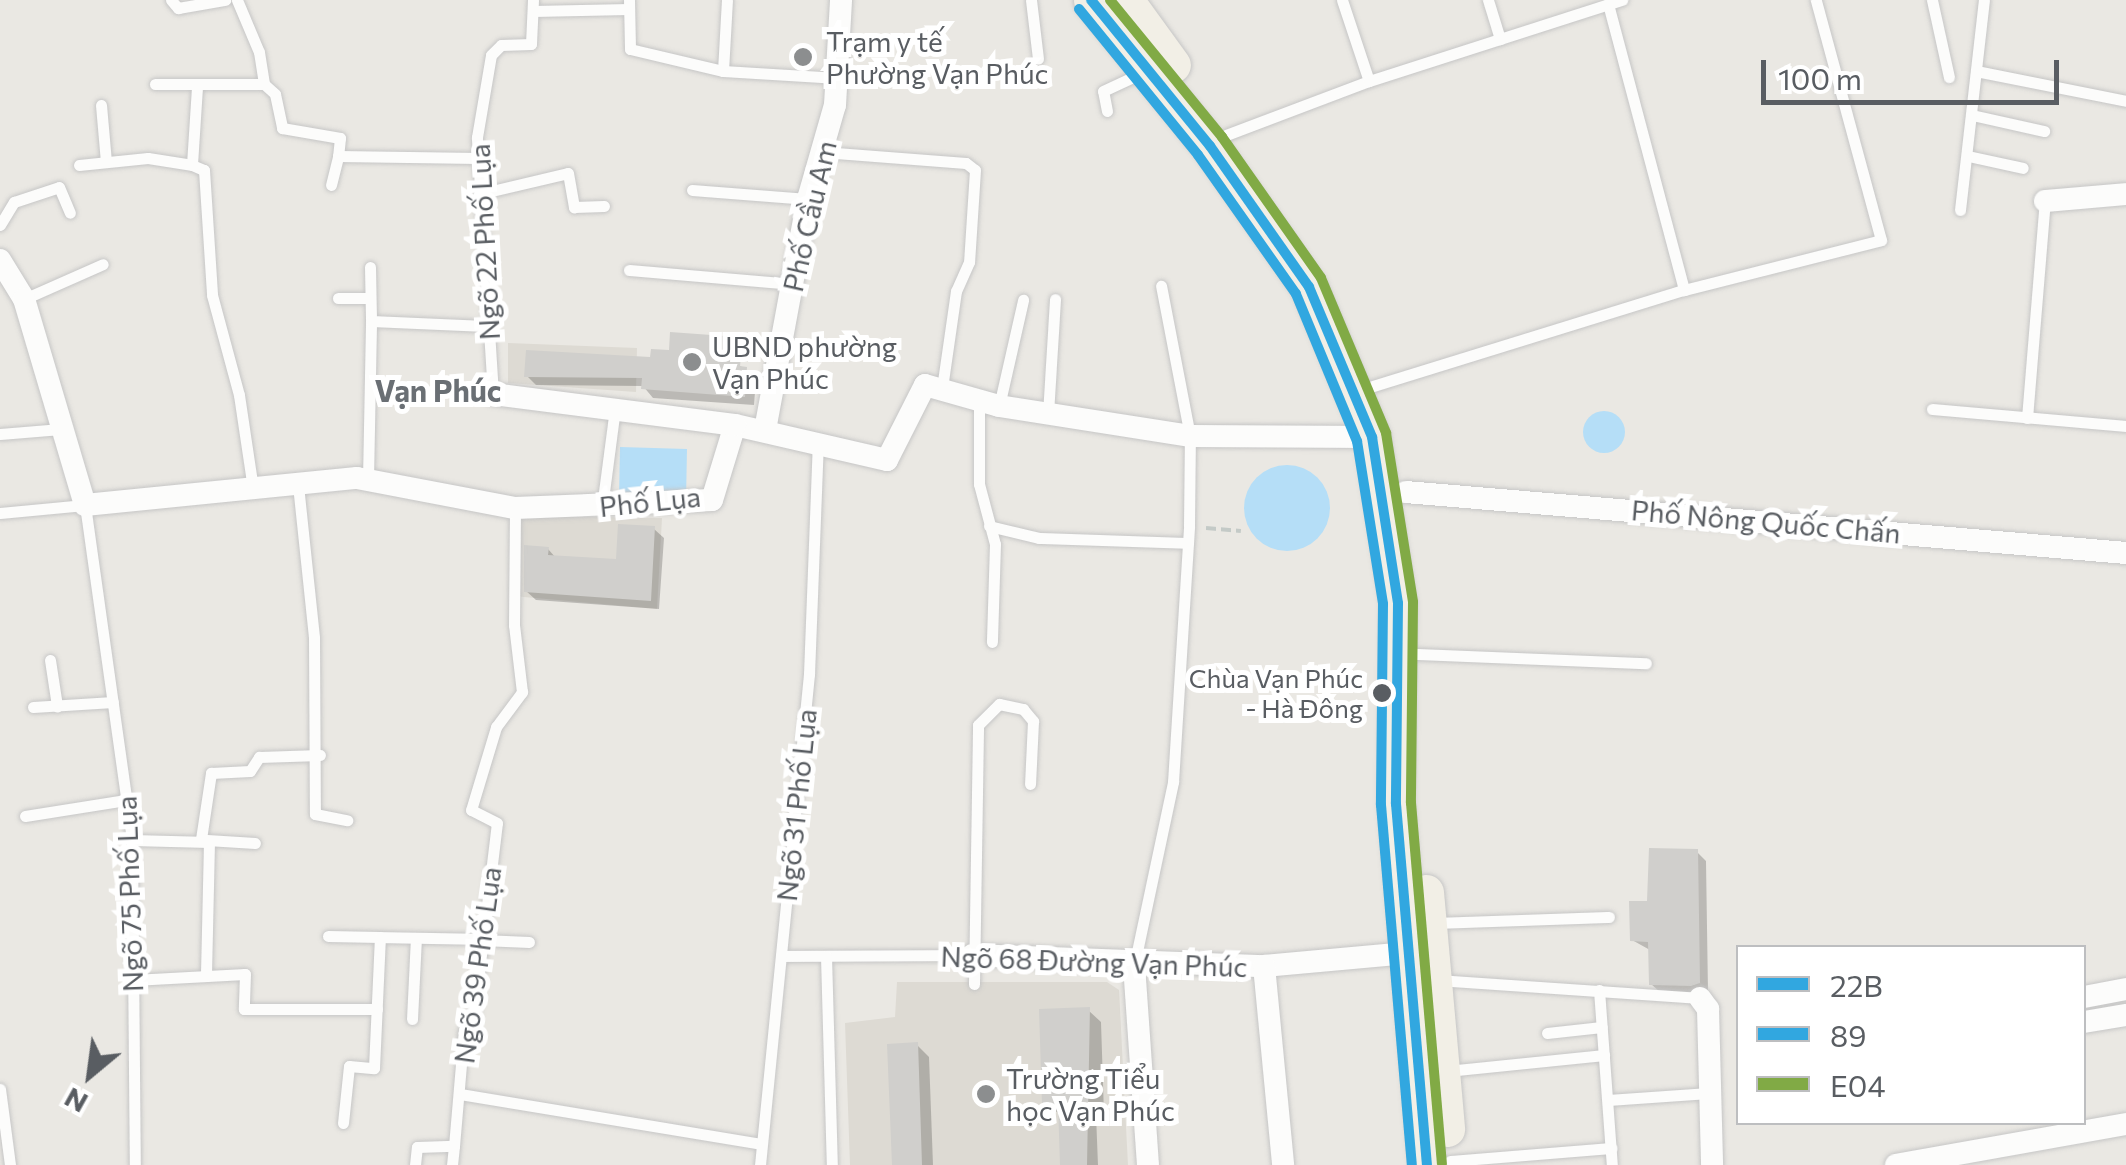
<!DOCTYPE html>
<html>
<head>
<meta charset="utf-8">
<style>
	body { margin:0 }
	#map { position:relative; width:2126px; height:1165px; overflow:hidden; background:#eae8e3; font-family:Commissioner,sans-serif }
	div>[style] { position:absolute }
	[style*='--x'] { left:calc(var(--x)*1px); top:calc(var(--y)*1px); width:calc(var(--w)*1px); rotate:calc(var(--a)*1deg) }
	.education>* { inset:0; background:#dddad3 }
	.water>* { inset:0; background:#b5def7 }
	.round { border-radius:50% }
	.shadow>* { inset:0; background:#0003 }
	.building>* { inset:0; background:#d0cfcc }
	.path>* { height:4px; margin-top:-2px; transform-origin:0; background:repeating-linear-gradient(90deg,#c4cac7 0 10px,transparent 0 15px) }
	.roads { filter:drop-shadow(0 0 2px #c6c6c6) drop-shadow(0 0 2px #c6c6c6) }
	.service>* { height:11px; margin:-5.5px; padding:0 5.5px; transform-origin:5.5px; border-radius:5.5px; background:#fcfcfb }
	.minor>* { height:22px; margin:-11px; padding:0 11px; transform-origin:11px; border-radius:11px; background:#fcfcfb }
	.primary>* { height:35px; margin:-17.5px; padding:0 17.5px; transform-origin:17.5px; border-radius:17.5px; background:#f2efe6 }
	.bus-1>* { height:10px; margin:-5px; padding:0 5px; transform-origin:5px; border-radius:5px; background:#31a7e0 }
	.bus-2>* { height:10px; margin:-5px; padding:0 5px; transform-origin:5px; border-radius:5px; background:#31a7e0 }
	.bus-3>* { height:10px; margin:-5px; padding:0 5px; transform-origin:5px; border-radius:5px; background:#81aa45 }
	.dots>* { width:28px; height:28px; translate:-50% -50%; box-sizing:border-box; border:5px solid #fff; border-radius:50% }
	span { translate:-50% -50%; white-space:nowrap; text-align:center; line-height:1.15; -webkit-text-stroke:10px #fff; paint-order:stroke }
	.bus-label { font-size:26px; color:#595d62 }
	.right { translate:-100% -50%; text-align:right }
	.poi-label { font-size:28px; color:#595d62 }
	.left { translate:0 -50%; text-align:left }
	.street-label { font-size:28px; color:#595d62 }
	.neighbourhood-label { font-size:30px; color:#6a6f74; font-weight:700 }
	.legend { position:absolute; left:1736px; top:945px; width:350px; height:180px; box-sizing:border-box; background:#fff; border:2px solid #bdbec0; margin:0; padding:12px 18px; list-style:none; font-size:30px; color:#595d62 }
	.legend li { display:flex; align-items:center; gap:20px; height:50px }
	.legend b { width:50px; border:2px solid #bdbec0 }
	.north { position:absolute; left:40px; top:1025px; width:100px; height:100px; -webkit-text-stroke:8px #fff; paint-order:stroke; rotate:209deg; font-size:28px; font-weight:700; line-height:40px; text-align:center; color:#595d62 }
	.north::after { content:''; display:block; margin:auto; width:35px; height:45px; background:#595d62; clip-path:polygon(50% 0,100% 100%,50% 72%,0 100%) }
	.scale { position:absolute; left:1761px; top:60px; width:298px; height:45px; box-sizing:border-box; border:5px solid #595d62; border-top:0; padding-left:12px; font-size:30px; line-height:35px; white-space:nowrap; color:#595d62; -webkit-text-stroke:8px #fff; paint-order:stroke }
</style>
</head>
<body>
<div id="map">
	<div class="education">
		<i style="clip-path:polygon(508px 343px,637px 348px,636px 392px,508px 383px)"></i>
		<i style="clip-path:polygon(519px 516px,662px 518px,657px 609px,513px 596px)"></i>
		<i style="clip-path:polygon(897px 982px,1107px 982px,1119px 990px,1128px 1165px,850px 1165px,845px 1023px,895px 1017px)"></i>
	</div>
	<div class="water">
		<i class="round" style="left:1583px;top:411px;width:42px;height:42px"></i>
		<i style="clip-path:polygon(620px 447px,687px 449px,686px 500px,619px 498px)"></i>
		<i class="round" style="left:1244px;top:465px;width:86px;height:86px"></i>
	</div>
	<div class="shadow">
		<i style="clip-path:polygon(724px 339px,732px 359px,756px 379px,754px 405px,653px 398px,643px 386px,536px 385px,527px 376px,652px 360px)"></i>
		<i style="clip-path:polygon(654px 529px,664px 538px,659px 609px,536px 600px,526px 591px,548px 549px,556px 558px,618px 562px)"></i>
		<i style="clip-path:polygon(1697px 852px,1706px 861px,1708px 992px,1661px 993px,1651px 984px,1650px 950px,1632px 940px,1650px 903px)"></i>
		<i style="clip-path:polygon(1088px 1010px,1101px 1022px,1104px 1114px,1096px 1114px,1098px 1165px,1063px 1165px,1061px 1115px,1045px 1103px)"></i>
		<i style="clip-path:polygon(917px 1045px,929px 1057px,933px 1165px,894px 1165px)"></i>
	</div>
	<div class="building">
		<i style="clip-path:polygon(670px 332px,725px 336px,723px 355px,741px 357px,740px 366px,747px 367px,745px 397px,641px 389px,642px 378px,524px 377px,526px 350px,650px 357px,651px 349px,669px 350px)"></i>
		<i style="clip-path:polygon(618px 524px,655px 526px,651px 601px,524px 592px,524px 545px,549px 547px,548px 555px,616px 559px)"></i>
		<i style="clip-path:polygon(1649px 848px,1698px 849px,1700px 983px,1691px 986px,1649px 985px,1648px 942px,1630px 941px,1629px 901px,1647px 901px)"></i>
		<i style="clip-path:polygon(1090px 1007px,1087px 1165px,1060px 1165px,1058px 1104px,1042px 1104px,1039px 1009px)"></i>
		<i style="clip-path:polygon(918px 1042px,922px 1165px,892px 1165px,887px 1044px)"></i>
	</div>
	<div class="path">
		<i style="--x:1206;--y:528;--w:35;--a:5"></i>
	</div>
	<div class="roads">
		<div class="service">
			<i style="--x:171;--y:0;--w:11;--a:49"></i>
			<i style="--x:178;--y:8;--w:48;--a:-9.7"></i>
			<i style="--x:237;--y:0;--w:56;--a:67.1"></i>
			<i style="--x:259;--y:52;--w:32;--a:81"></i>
			<i style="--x:629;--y:0;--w:49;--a:88.8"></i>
			<i style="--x:630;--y:49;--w:96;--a:13.3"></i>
			<i style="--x:723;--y:71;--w:115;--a:3.5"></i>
			<i style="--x:1031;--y:0;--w:59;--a:83.2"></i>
			<i style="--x:1342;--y:0;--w:85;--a:71.6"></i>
			<i style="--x:1488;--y:0;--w:41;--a:72.9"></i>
			<i style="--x:1932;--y:0;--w:79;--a:77.6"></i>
			<i style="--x:1608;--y:4;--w:296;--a:75.1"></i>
			<i style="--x:1684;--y:290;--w:203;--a:-14.2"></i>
			<i style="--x:1881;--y:240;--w:249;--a:-105.2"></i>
			<i style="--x:533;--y:11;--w:96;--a:-1.2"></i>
			<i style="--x:723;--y:71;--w:71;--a:-86.8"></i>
			<i style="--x:1976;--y:71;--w:153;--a:11.3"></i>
			<i style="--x:155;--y:84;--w:109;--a:0"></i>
			<i style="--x:264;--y:84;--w:15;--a:42"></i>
			<i style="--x:275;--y:94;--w:35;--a:78"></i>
			<i style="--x:282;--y:128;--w:59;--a:9.8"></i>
			<i style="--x:340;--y:138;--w:18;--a:96"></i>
			<i style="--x:338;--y:156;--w:140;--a:0.8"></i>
			<i style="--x:197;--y:87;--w:78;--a:93.7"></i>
			<i style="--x:192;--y:165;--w:13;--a:23"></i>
			<i style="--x:204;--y:170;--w:125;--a:86.3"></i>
			<i style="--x:212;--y:295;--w:104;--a:74.9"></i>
			<i style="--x:239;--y:395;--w:95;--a:81.5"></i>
			<i style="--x:101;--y:105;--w:57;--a:85"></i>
			<i style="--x:1107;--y:111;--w:20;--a:-101"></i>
			<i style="--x:1103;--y:91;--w:45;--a:-24.9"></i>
			<i style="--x:1972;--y:115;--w:74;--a:12.5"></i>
			<i style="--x:1226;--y:135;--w:153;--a:-20.7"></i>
			<i style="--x:1369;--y:81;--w:266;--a:-17.8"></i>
			<i style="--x:823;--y:152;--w:143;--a:4.4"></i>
			<i style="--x:966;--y:163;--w:11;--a:38"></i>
			<i style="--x:975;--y:170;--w:92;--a:93.7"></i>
			<i style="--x:969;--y:262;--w:32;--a:114"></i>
			<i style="--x:956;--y:291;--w:98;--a:98.2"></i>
			<i style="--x:1968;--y:156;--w:56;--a:12.3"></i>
			<i style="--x:79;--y:165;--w:69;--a:-5.8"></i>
			<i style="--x:148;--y:158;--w:45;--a:9"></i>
			<i style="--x:331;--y:185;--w:30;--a:-76"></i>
			<i style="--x:692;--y:190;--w:116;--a:4.4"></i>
			<i style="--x:479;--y:194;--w:91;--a:-13.3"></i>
			<i style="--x:568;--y:173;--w:35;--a:80"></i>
			<i style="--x:574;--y:207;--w:30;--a:-2"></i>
			<i style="--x:1960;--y:210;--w:211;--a:-83.5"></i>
			<i style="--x:0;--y:225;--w:27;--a:-59"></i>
			<i style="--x:14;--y:202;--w:47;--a:-18.4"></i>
			<i style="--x:59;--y:187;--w:28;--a:67"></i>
			<i style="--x:370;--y:267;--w:54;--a:88.9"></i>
			<i style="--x:629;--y:270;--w:165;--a:4.9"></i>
			<i style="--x:338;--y:298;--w:32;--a:0"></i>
			<i style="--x:24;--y:299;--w:86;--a:-23.9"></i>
			<i style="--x:1373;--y:386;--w:325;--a:-17.2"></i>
			<i style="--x:493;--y:394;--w:257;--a:-93.6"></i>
			<i style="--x:477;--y:137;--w:83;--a:-80.3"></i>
			<i style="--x:491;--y:55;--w:14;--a:-45"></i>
			<i style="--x:501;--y:45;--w:30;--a:-2"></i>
			<i style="--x:531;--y:44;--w:44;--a:-87.4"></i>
			<i style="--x:979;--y:400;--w:84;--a:90"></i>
			<i style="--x:979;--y:484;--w:62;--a:75.1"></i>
			<i style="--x:995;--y:544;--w:98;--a:91.8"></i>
			<i style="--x:999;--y:406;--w:109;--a:-77.2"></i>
			<i style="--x:1932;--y:409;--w:195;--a:5"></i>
			<i style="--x:1048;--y:414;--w:115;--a:-86.5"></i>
			<i style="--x:2027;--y:418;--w:218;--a:-85.3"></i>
			<i style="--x:0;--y:434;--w:61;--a:-4.7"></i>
			<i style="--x:368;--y:480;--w:159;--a:-88.9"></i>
			<i style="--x:371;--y:321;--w:115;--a:2.5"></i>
			<i style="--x:298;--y:485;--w:154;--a:84"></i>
			<i style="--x:314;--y:638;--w:176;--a:89.7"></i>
			<i style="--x:315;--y:814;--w:33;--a:11"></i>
			<i style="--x:602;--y:507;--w:100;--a:-82.5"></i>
			<i style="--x:0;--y:513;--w:85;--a:-5.4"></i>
			<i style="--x:85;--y:505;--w:338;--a:82"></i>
			<i style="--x:132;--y:840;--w:325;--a:89.5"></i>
			<i style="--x:989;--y:526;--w:51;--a:13.5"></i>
			<i style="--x:1039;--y:538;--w:149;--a:1.9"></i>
			<i style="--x:1417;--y:654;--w:229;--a:2.3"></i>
			<i style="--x:50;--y:660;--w:47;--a:81.3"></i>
			<i style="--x:33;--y:707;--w:80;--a:-3.6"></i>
			<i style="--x:25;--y:816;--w:102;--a:-9"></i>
			<i style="--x:201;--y:839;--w:67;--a:-81.4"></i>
			<i style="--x:211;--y:773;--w:39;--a:-3"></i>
			<i style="--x:250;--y:771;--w:17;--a:-57"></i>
			<i style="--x:259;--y:757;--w:61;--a:-1.9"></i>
			<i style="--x:132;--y:840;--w:77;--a:1.5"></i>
			<i style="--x:209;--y:842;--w:133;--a:91.3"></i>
			<i style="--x:207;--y:840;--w:48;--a:3.6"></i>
			<i style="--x:1433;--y:923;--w:176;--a:-2"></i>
			<i style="--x:328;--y:936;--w:52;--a:1.1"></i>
			<i style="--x:482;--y:940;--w:47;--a:2.4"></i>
			<i style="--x:781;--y:956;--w:191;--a:-0.3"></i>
			<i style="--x:826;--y:956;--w:209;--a:88.4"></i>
			<i style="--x:1135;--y:961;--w:183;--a:-78"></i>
			<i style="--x:1173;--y:782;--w:256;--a:-86.4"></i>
			<i style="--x:1189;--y:526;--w:90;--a:-89.4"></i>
			<i style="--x:1190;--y:436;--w:153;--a:-100.9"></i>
			<i style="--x:133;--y:980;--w:112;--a:-3.1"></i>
			<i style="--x:245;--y:974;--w:35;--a:92"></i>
			<i style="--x:244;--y:1009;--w:133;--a:0"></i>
			<i style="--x:1437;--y:980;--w:264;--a:3.9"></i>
			<i style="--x:974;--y:984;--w:259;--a:-89.1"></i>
			<i style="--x:978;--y:725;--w:30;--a:-45"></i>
			<i style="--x:999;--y:704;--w:25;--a:12"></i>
			<i style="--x:1023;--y:709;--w:16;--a:50"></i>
			<i style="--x:1033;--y:721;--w:63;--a:92.7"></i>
			<i style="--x:1599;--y:990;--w:175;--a:85.8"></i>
			<i style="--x:412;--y:1019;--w:81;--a:-87.2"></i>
			<i style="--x:1547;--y:1033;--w:55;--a:-6.2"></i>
			<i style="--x:1447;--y:1071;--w:158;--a:-5.8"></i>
			<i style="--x:0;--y:1089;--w:77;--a:82.5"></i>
			<i style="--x:460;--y:1094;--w:305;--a:9.4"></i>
			<i style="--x:1608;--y:1100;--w:101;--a:-4"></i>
			<i style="--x:343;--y:1123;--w:57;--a:-84"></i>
			<i style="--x:349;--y:1066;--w:25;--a:5"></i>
			<i style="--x:374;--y:1068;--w:131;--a:-87.4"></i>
			<i style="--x:380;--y:937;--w:102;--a:1.1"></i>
			<i style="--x:1450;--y:1161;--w:162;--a:-4.6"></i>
			<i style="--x:415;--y:1165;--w:18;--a:-84"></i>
			<i style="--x:417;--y:1147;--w:37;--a:-2"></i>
			<i style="--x:454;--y:1146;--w:116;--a:-85.1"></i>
			<i style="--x:464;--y:1030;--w:13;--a:-45"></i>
			<i style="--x:473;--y:1021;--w:199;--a:-83.1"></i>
			<i style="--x:497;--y:823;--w:29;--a:-153"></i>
			<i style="--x:471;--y:810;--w:87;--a:-73.2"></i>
			<i style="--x:496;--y:727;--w:44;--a:-53.4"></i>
			<i style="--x:522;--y:692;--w:67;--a:-96.8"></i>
			<i style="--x:514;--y:625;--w:117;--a:-89.5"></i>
			<i style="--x:452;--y:1165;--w:19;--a:-84"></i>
			<i style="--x:760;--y:1165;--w:493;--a:-84.3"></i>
			<i style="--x:809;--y:674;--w:231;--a:-87.8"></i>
		</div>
		<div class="minor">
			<i style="--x:2045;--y:201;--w:81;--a:-4.9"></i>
			<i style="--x:0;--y:260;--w:46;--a:58.4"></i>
			<i style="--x:24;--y:299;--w:215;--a:73.5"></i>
			<i style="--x:85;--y:505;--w:273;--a:-5.7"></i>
			<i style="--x:357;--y:478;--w:161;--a:10.8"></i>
			<i style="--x:515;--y:508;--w:197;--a:-2.3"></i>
			<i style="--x:712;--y:500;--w:78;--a:-73"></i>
			<i style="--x:735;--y:425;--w:156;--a:13"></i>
			<i style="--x:887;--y:460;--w:84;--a:-63.1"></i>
			<i style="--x:925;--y:385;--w:77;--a:15.8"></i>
			<i style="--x:999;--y:406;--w:193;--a:8.9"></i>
			<i style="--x:1190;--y:436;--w:182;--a:0.3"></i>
			<i style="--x:493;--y:394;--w:244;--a:7.3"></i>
			<i style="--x:765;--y:430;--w:235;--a:-79.5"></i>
			<i style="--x:808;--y:199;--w:98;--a:-74"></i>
			<i style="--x:835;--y:105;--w:105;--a:-86.7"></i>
			<i style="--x:1406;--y:492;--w:723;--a:4.84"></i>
			<i style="--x:972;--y:955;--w:292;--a:2.2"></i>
			<i style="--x:1264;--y:966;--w:144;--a:-5.2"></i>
			<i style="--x:1134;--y:965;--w:200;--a:86"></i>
			<i style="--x:1264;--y:966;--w:200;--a:84.5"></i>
			<i style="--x:2084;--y:997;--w:43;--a:-10.8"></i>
			<i style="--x:1700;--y:998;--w:14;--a:54"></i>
			<i style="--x:1708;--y:1009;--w:156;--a:88.5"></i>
			<i style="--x:2084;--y:1022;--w:43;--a:-9.5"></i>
			<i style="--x:1896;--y:1165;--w:234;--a:-10.1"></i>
		</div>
		<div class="primary">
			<i style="--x:1091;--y:0;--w:188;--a:50.8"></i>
			<i style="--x:1210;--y:146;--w:172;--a:54.9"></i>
			<i style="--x:1309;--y:287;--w:163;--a:67.2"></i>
			<i style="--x:1372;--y:437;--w:168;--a:81.1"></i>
			<i style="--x:1398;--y:603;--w:201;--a:90.6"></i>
			<i style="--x:1396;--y:804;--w:362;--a:85.1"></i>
			<i style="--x:1126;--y:0;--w:80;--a:54.1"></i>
			<i style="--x:1426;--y:892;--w:238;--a:84.9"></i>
		</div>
	</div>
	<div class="bus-1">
		<i style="--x:1091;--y:0;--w:188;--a:50.8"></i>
		<i style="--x:1210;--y:146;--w:172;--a:54.9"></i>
		<i style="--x:1309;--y:287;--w:163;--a:67.2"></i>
		<i style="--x:1372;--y:437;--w:168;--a:81.1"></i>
		<i style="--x:1398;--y:603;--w:201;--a:90.6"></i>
		<i style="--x:1396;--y:804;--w:362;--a:85.1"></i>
	</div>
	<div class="bus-2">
		<i style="--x:1079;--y:9;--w:188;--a:50.8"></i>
		<i style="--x:1198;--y:155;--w:170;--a:54.8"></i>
		<i style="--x:1296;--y:294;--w:159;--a:67.5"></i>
		<i style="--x:1357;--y:441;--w:165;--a:80.9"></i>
		<i style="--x:1383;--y:604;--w:201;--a:90.6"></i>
		<i style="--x:1381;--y:805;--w:361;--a:85.1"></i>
	</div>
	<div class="bus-3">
		<i style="--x:1110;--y:0;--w:177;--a:50.7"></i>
		<i style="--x:1222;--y:137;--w:172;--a:54.9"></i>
		<i style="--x:1321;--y:278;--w:168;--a:67.2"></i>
		<i style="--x:1386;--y:433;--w:171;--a:80.9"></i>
		<i style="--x:1413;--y:602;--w:201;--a:90.6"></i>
		<i style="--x:1411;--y:803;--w:362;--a:85.1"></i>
	</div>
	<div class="dots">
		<i style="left:803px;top:57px;background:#8c8e8f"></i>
		<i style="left:692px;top:362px;background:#8c8e8f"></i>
		<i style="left:1382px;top:693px;background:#595d62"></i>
		<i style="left:986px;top:1094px;background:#8c8e8f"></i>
	</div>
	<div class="bus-label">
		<span class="right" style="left:1363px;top:693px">Chùa Vạn Phúc<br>- Hà Đông</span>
	</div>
	<div class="poi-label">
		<span class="left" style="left:826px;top:57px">Trạm y tế<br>Phường Vạn Phúc</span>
		<span class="left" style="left:712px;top:362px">UBND phường<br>Vạn Phúc</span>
		<span class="left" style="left:1006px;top:1094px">Trường Tiểu<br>học Vạn Phúc</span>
	</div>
	<div class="street-label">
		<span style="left:809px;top:216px;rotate:-77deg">Phố Cầu Am</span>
		<span style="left:484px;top:242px;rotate:-93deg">Ngõ 22 Phố Lụa</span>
		<span style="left:650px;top:501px;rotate:-6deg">Phố Lụa</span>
		<span style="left:1766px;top:521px;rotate:5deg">Phố Nông Quốc Chấn</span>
		<span style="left:796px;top:805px;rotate:-84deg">Ngõ 31 Phố Lụa</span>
		<span style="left:129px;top:894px;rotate:-92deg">Ngõ 75 Phố Lụa</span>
		<span style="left:1094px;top:961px;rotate:2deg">Ngõ 68 Đường Vạn Phúc</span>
		<span style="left:477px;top:965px;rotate:-82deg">Ngõ 39 Phố Lụa</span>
	</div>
	<div class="neighbourhood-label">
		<span style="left:438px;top:390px">Vạn Phúc</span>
	</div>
	<ul class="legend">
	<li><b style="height:12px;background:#31a7e0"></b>22B</li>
	<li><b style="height:12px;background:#31a7e0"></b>89</li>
	<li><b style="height:12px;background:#81aa45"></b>E04</li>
	</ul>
	<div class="north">N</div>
	<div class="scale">100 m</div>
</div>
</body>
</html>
